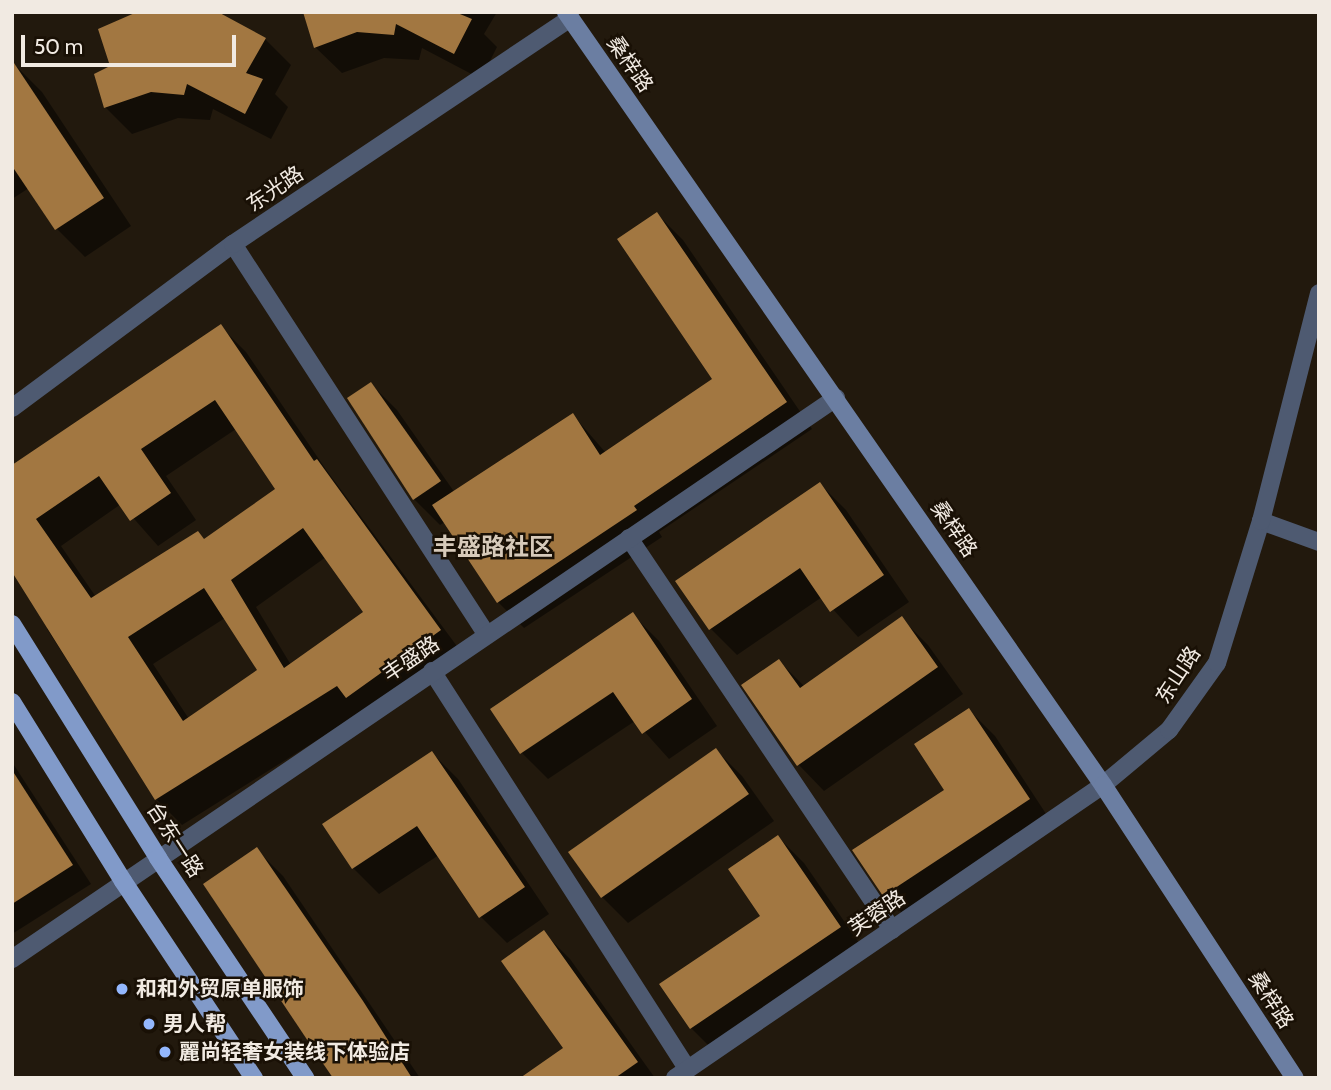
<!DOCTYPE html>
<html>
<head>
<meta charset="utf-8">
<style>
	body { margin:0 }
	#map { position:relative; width:1331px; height:1090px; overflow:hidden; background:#22190d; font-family:Cabin,"Noto Sans SC",sans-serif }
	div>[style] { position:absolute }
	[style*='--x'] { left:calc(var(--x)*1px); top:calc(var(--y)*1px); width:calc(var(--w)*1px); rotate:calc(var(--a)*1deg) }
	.shadow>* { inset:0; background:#0007 }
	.building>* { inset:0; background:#a27741 }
	.minor>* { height:18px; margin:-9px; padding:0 9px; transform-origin:9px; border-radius:9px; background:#4e5a71 }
	.tertiary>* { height:18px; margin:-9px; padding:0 9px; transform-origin:9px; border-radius:9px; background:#4e5a71 }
	.secondary>* { height:18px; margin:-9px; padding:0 9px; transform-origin:9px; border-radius:9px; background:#6b7ea2 }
	.primary>* { height:18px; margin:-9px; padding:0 9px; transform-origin:9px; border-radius:9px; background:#819ac9 }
	.dots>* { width:19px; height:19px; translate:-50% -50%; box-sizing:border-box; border:4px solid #191005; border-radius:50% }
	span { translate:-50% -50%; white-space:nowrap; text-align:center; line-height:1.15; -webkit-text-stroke:5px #191005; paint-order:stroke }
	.street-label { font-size:21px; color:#f1eae2 }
	.poi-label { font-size:21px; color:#f1eae2; font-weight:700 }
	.left { translate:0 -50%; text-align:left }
	.quarter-label { font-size:24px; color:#d7caba; font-weight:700 }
	.frame { position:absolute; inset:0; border:14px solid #f1eae2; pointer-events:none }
	.scale { position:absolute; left:21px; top:35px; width:215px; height:32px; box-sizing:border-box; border:4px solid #f1eae2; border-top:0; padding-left:9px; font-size:21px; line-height:24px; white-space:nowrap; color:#f1eae2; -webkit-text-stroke:5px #191005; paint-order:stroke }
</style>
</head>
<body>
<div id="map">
	<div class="shadow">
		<i style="clip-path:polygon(311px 12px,497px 12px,484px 34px,497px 47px,481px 79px,422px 48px,419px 60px,384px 58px,342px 73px,315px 47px)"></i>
		<i style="clip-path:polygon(265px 39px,291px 65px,275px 94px,288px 107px,271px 139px,213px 109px,210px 120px,178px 118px,132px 134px,106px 108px,96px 75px)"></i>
		<i style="clip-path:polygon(14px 64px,42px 92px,131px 226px,85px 257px,57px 229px,29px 188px,12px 199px)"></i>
		<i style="clip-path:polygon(657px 214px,683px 240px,812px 429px,659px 532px,662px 537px,524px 628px,498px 602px,445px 522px,440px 525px,414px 499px,371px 384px,397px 410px,455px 493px,573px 415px,606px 453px,714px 380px)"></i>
		<i style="clip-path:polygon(evenodd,220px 326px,246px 352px,327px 471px,465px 657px,362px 712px,182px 825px,156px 799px,47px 629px,52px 626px,12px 468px,220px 326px,236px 429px,278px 489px,205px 540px,96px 597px,61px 546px,121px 504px,158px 546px,196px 520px,166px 476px,236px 429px,220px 326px,326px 557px,365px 612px,291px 665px,256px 607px,326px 557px,220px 326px,225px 618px,259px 670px,189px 719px,153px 664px,225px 618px)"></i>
		<i style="clip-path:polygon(820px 484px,846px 510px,909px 602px,858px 637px,822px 597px,737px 655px,711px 629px,678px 582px)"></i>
		<i style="clip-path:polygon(633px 615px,659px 641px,717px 726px,669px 759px,635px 721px,548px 779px,522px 753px,492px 710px)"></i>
		<i style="clip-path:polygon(902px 619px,928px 645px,963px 694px,824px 791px,798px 764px,779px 661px,805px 687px)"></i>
		<i style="clip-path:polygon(969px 710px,995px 736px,1054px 826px,910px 921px,884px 895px,947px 791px)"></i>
		<i style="clip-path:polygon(716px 750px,742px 776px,774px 821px,628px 923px,602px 897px)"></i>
		<i style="clip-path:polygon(432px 753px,458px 779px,549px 914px,507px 943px,481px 917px,439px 855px,379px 894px,353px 868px)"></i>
		<i style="clip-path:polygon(12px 762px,91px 884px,12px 934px)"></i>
		<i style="clip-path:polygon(778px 837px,804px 863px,866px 953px,717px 1054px,691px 1028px,762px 916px)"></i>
		<i style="clip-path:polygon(257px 850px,283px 876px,420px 1078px,337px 1078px)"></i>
		<i style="clip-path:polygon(544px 933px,570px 959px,655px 1078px,523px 1078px,565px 1048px)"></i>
	</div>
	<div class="building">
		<i style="clip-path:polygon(137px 12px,218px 12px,266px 38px,246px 73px,263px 79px,245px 114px,187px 84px,184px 95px,151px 92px,104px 108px,94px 74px,110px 66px,98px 29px)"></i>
		<i style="clip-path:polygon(303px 12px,455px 12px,472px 19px,454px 54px,396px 24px,394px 35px,357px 32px,314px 48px)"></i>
		<i style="clip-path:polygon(12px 60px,104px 198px,55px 230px,12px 166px)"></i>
		<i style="clip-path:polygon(657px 212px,787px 402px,634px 506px,637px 510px,497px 603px,432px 505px,573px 413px,600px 455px,712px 379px,617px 239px)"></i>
		<i style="clip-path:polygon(evenodd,221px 324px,314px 461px,317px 459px,441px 630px,346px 698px,337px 686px,155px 800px,12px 572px,12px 465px,221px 324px,215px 400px,275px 489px,204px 539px,198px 531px,91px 598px,36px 519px,99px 476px,130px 521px,171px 493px,141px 449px,215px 400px,221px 324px,303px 528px,363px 612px,284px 668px,231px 580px,303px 528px,221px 324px,204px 588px,257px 670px,183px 721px,128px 637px,204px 588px)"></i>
		<i style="clip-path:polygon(371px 382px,441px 481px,413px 500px,347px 398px)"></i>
		<i style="clip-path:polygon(820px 482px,884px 575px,830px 612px,800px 568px,709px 630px,675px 581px)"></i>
		<i style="clip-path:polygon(633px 612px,692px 699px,642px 734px,613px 692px,520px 754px,490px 709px)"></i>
		<i style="clip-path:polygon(902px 616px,938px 667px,797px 766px,741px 685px,779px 659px,800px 688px)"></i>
		<i style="clip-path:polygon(969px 708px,1030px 799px,883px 896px,852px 850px,944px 790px,914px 744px)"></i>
		<i style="clip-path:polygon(716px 748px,749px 794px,601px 898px,568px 852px)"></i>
		<i style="clip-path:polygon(432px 751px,525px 887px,479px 918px,417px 826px,352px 869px,322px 824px)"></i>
		<i style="clip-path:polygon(12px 770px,73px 865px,12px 904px)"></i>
		<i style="clip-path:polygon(778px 835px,841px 927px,690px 1029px,659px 984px,760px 916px,728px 869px)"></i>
		<i style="clip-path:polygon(257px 847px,363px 1001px,412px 1078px,333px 1078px,322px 1062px,203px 884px)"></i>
		<i style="clip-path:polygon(544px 930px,638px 1062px,615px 1078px,520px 1078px,563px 1048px,501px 961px)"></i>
	</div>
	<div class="minor">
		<i style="--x:233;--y:244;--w:466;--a:57"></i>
		<i style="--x:12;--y:408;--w:275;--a:-36.6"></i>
		<i style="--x:233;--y:244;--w:406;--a:-33.8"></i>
		<i style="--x:629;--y:538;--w:472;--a:56.1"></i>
		<i style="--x:432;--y:671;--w:473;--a:57.3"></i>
		<i style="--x:12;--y:959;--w:997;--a:-34.25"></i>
		<i style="--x:675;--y:1078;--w:519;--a:-34.39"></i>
	</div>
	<div class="tertiary">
		<i style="--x:1261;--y:521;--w:62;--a:19.9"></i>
		<i style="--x:1103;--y:785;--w:86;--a:-39.8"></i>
		<i style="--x:1169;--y:730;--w:82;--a:-54.4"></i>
		<i style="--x:1217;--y:663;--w:149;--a:-72.8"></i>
		<i style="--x:1261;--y:521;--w:235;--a:-75.7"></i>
	</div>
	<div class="secondary">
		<i style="--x:566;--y:12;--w:941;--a:55.21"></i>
		<i style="--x:1103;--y:785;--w:350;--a:56.8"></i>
	</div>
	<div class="primary">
		<i style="--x:12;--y:624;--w:276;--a:58"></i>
		<i style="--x:158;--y:858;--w:265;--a:56.2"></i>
		<i style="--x:12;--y:702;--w:211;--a:58.2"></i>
		<i style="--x:123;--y:881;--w:237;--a:56.4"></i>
	</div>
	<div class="dots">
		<i style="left:122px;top:989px;background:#93b7fd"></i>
		<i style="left:149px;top:1024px;background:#93b7fd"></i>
		<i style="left:165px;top:1052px;background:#93b7fd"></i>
	</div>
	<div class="street-label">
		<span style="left:630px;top:64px;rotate:55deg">桑梓路</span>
		<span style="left:275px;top:189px;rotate:-34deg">东光路</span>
		<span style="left:954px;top:529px;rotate:55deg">桑梓路</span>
		<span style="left:411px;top:659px;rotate:-34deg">丰盛路</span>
		<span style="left:1178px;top:675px;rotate:-57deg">东山路</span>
		<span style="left:175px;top:840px;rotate:57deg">台东一路</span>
		<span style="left:877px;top:913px;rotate:-34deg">芙蓉路</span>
		<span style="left:1271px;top:1000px;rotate:57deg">桑梓路</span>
	</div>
	<div class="poi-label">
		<span class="left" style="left:136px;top:989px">和和外贸原单服饰</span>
		<span class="left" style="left:163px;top:1024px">男人帮</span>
		<span class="left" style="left:179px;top:1052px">麗尚轻奢女装线下体验店</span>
	</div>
	<div class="quarter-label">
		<span style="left:493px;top:547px">丰盛路社区</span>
	</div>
	<div class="frame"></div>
	<div class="scale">50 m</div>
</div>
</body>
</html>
